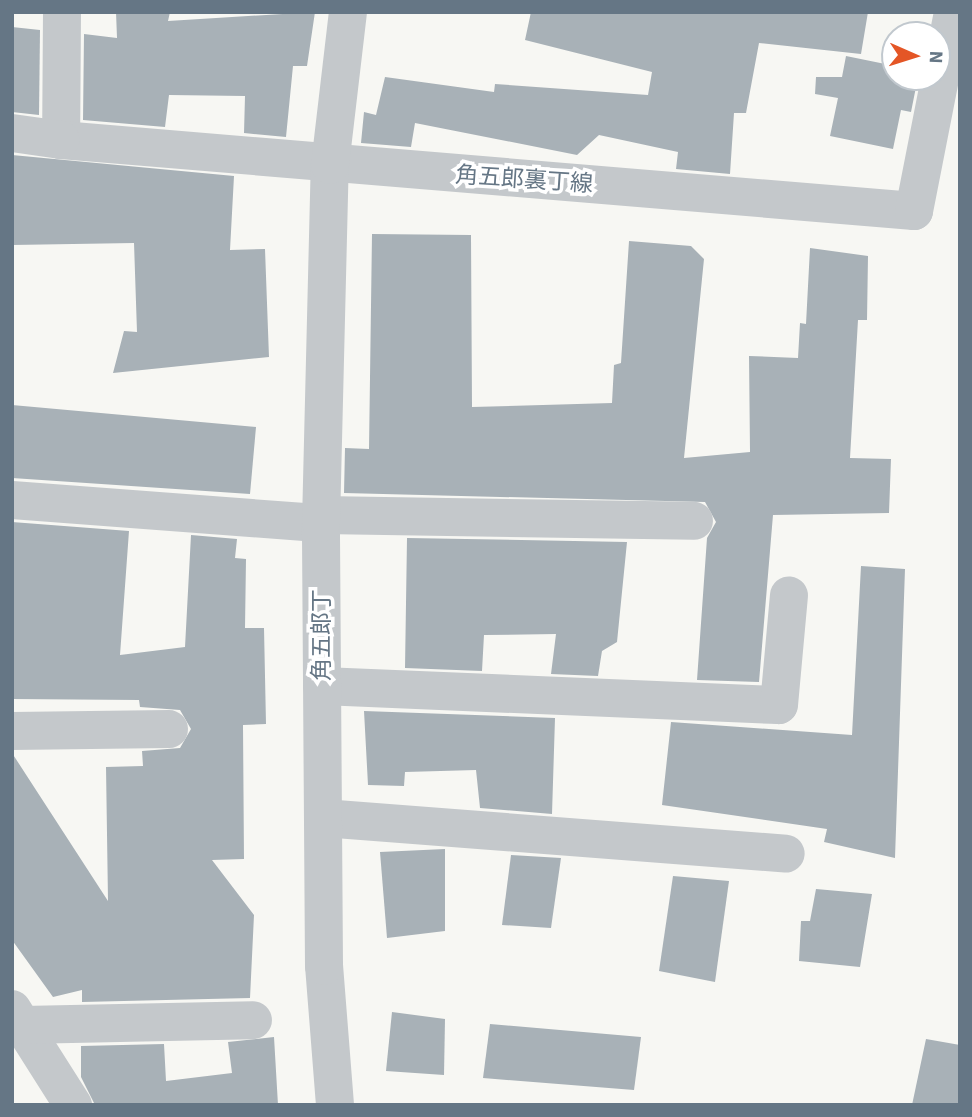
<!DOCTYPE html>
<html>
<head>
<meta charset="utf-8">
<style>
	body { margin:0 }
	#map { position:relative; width:972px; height:1117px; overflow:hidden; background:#f7f7f3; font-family:"Source Sans 3","Noto Sans JP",sans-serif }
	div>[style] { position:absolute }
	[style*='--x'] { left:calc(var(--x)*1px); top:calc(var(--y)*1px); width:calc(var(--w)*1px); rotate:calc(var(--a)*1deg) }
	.building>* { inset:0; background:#a8b1b7 }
	.minor>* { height:38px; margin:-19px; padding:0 19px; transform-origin:19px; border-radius:19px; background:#c4c8cb }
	span { translate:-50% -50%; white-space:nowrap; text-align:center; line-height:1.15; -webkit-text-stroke:7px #fff; paint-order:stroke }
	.street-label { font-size:23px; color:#657685 }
	.frame { position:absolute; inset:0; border:14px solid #657685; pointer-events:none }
	.north { position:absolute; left:881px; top:21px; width:70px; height:70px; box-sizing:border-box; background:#fff; border:2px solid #c1c8ce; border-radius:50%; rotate:93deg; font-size:19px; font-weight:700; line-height:28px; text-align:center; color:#657685 }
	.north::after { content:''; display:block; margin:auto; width:24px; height:32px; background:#e45626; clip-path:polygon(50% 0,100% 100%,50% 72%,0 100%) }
</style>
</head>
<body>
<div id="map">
	<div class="building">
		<i style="clip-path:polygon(116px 12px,170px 12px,168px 21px,315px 12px,307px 66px,293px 66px,286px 137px,244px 133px,245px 96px,169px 95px,165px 127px,83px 120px,84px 34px,117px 38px)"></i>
		<i style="clip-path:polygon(531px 12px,868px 12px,861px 54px,759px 43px,746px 113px,734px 113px,730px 174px,676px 169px,678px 152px,599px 135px,577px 155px,415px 123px,411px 147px,361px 143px,364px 112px,376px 115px,385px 77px,494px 92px,495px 84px,648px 95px,652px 72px,525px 40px)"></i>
		<i style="clip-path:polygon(12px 27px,40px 30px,39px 115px,12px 112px)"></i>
		<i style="clip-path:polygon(846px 56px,895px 66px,895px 77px,918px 77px,911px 112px,901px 110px,893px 149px,830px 136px,838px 98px,815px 94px,816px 77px,842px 77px)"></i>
		<i style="clip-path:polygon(12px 155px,234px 176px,230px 250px,265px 249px,269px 357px,113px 373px,124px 331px,137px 332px,134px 243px,12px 245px)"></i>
		<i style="clip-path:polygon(372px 234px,471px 235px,472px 407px,612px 403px,614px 365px,621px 363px,629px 241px,691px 246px,704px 259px,684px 458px,750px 452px,749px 356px,798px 358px,800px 323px,806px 324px,810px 248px,868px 256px,867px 320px,858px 320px,850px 458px,891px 459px,889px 513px,773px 515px,759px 682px,697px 680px,707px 538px,716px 522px,705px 502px,344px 493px,345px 448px,369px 449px)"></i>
		<i style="clip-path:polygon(12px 405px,256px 427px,250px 494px,12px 478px)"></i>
		<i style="clip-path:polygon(12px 522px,129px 531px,120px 655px,185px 647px,191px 535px,237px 539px,235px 558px,246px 559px,245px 628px,264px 628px,266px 724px,243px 725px,244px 859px,212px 860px,254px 915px,250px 998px,82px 1002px,82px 990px,53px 997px,12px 940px,12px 753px,108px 901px,106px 767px,143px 766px,142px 751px,180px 748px,191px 729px,180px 710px,140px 707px,139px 700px,12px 699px)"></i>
		<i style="clip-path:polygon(407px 538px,627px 542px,617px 642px,602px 651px,598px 676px,551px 674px,556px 634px,484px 635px,482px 671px,405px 668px)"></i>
		<i style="clip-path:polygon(861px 566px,905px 569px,895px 858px,824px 842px,827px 829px,662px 805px,671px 722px,852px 735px)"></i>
		<i style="clip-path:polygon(364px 711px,555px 718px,552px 814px,480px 808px,476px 770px,405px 772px,404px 786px,368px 785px)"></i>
		<i style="clip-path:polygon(445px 849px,445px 931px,387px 938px,380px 852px)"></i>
		<i style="clip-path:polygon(511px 855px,561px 858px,551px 928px,502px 925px)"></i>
		<i style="clip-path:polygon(673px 876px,729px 881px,715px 982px,659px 971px)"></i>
		<i style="clip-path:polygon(816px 889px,872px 894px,860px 967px,799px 961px,801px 921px,810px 921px)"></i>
		<i style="clip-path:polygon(392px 1012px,445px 1019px,444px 1075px,386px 1071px)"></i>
		<i style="clip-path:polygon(490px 1024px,641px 1037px,634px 1090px,483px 1078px)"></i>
		<i style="clip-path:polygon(274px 1037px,278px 1105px,95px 1105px,81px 1077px,81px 1046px,164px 1044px,166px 1081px,232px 1073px,228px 1042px)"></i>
		<i style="clip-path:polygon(926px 1039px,960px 1045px,960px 1105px,912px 1105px)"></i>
	</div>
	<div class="minor">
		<i style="--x:62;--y:12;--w:128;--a:90.4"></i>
		<i style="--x:61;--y:140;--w:856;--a:4.76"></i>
		<i style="--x:914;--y:211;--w:203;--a:-78.9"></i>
		<i style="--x:12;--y:133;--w:49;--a:8.1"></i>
		<i style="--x:12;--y:500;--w:310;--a:4.3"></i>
		<i style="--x:322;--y:515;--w:372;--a:0.9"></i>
		<i style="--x:322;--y:686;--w:457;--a:2.4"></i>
		<i style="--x:779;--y:705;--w:110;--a:-84.8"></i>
		<i style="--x:12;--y:731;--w:157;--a:-0.7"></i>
		<i style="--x:323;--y:818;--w:464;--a:4.4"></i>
		<i style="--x:12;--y:1009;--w:114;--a:57.6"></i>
		<i style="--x:23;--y:1025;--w:230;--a:-1.2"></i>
		<i style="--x:335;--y:1105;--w:139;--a:-94.5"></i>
		<i style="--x:324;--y:966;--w:443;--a:-90.4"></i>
		<i style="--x:321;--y:523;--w:358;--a:-88.6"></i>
		<i style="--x:330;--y:165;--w:154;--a:-83.3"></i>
	</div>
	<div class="street-label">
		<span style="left:524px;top:180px;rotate:4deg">角五郎裏丁線</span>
		<span style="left:322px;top:635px;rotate:-90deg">角五郎丁</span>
	</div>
	<div class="frame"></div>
	<div class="north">N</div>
</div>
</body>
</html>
